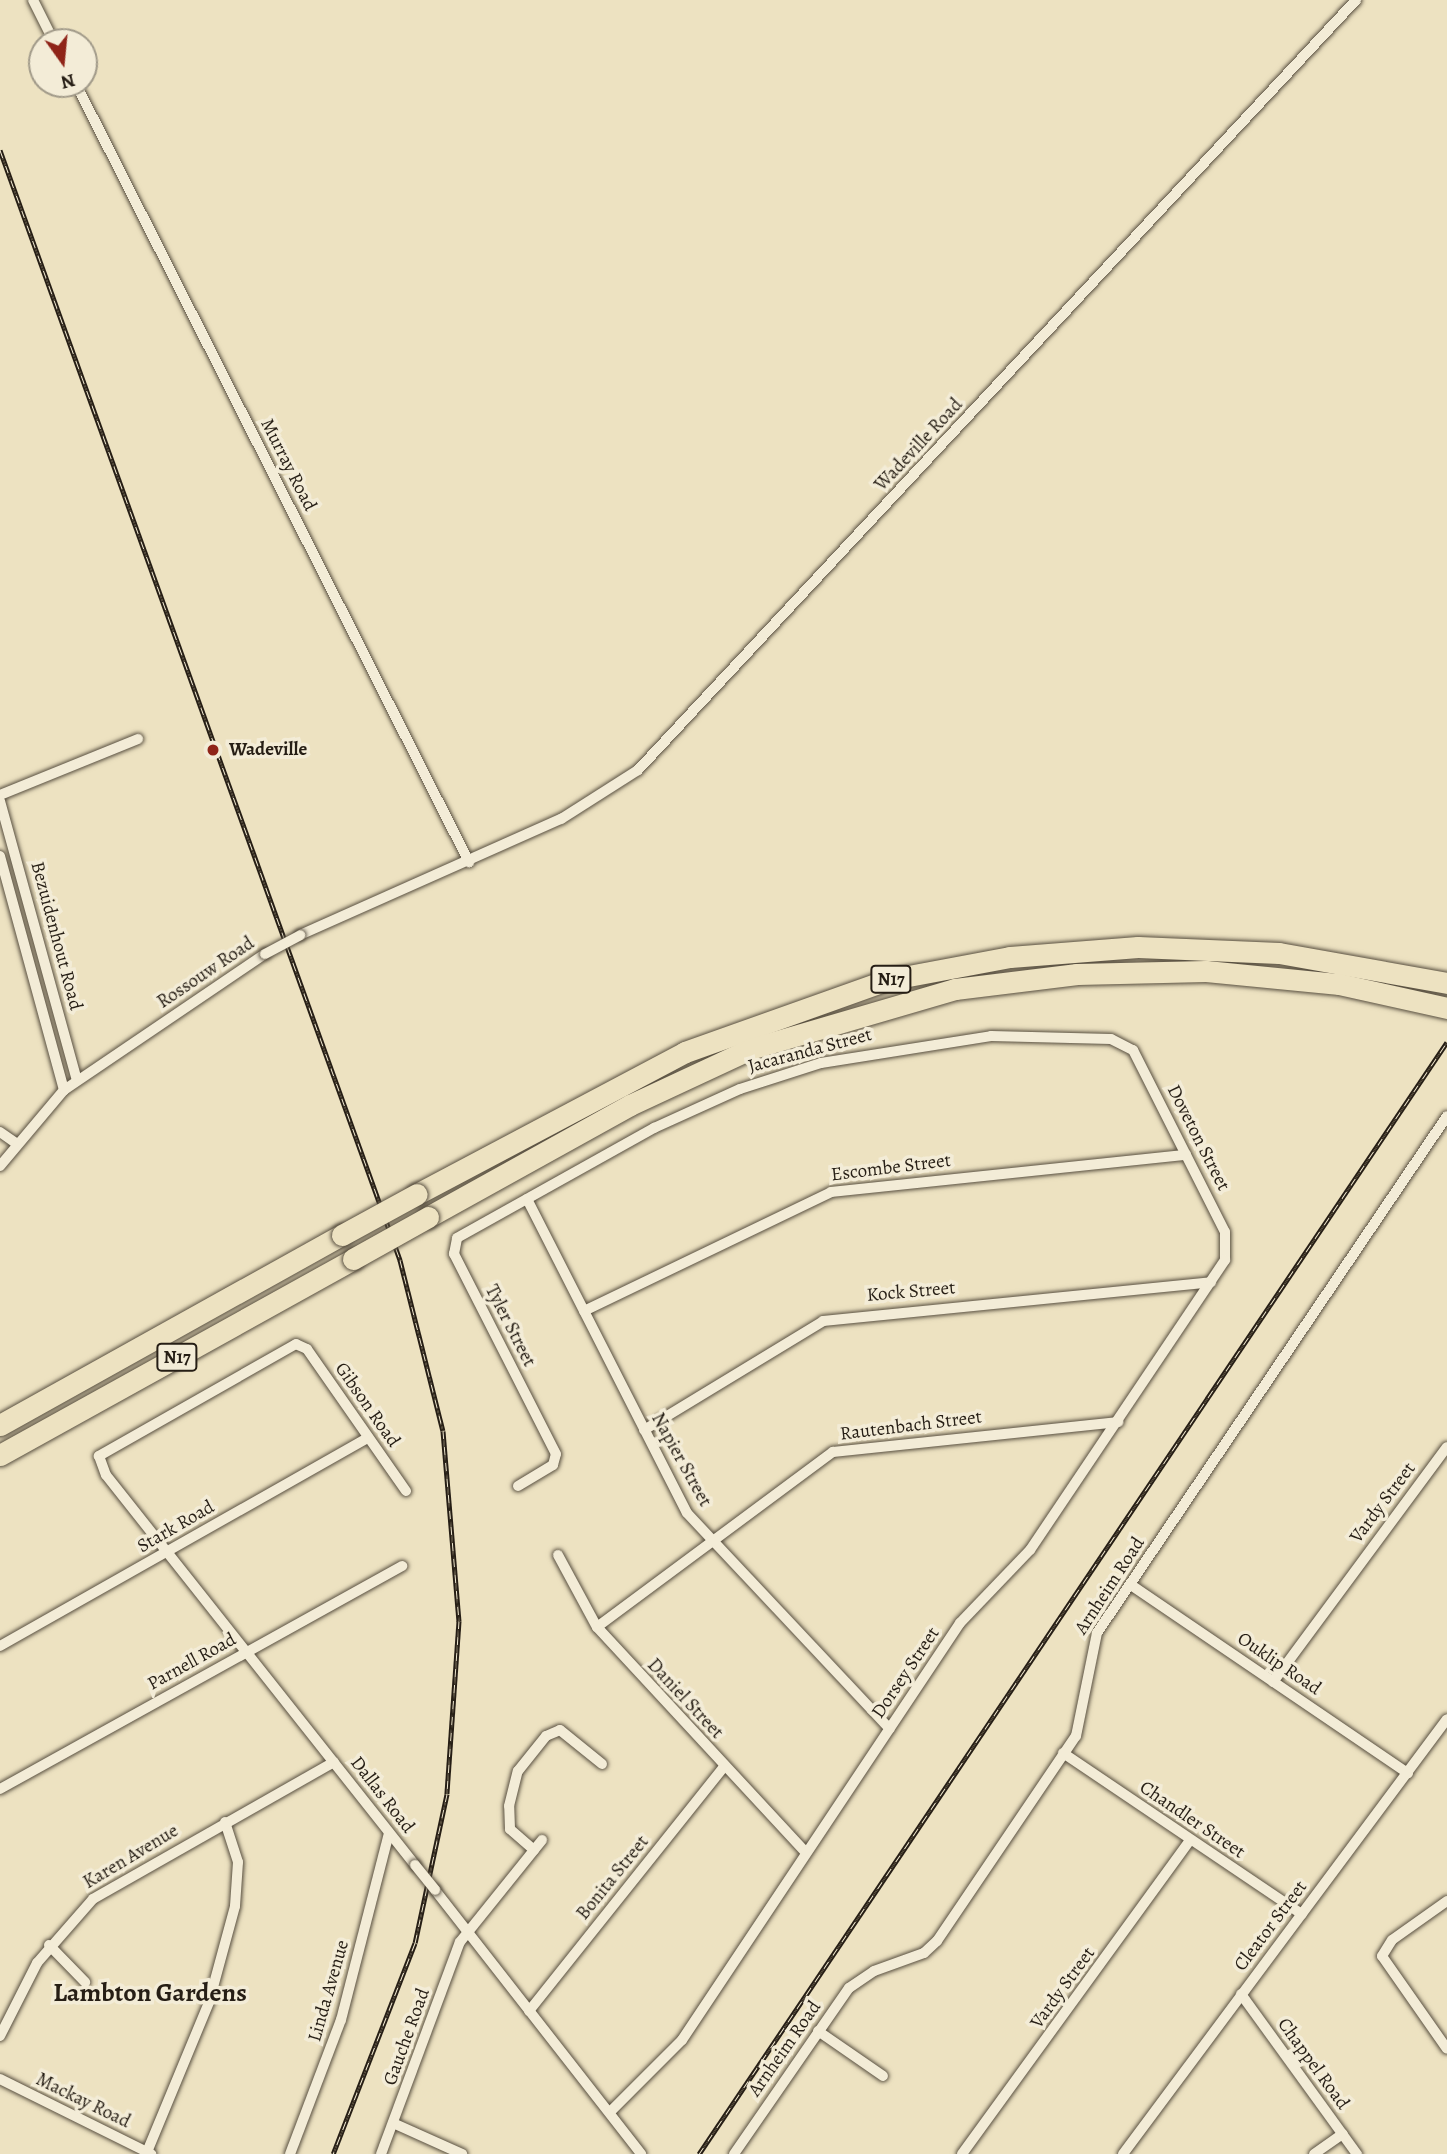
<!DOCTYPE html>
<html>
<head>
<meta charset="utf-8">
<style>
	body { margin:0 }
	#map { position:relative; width:1447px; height:2154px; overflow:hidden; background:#ede2c1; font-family:Alegreya,serif }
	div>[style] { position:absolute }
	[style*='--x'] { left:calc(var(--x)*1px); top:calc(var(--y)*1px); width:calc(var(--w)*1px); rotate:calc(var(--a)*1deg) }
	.roads { filter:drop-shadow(0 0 2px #584f40) drop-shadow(0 0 2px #584f40) }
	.minor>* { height:10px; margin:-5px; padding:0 5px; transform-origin:5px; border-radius:5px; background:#f3ecd7 }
	.motorway>* { height:21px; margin:-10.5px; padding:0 10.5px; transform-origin:10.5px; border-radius:10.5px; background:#ede2c1 }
	.rail>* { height:5px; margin-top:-2.5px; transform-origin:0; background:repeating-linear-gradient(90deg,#f3ecd7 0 8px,#261e15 0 16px); box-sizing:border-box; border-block:2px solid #261e15 }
	.bridges { filter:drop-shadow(0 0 2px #584f40) drop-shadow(0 0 2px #584f40) }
	.minor-bridge>* { height:10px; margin:-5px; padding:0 5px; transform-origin:5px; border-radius:5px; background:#f3ecd7 }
	.motorway-bridge>* { height:21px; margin:-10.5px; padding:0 10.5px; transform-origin:10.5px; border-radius:10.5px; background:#ede2c1 }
	.dots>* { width:19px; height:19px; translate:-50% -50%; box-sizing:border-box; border:4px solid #f3ecd7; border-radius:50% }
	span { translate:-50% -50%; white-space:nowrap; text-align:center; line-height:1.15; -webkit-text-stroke:7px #f3ecd7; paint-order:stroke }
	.shield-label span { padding:2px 5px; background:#f3ecd7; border:2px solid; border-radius:5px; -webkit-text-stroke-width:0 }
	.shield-label { font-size:18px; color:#261e15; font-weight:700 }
	.street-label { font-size:19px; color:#261e15 }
	.poi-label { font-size:19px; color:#261e15; font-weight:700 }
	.left { translate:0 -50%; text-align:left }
	.district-label { font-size:26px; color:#261e15; font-weight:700 }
	.north { position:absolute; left:28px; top:28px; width:70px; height:70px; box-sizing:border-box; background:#f3ecd7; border:2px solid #a19a89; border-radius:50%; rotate:165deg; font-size:19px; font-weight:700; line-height:28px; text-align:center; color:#261e15 }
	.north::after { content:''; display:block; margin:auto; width:24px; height:32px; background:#8f2418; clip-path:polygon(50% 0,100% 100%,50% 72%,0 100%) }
</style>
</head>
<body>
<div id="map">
	<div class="roads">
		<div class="minor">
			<i style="--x:33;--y:0;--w:47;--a:63.4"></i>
			<i style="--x:76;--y:84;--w:872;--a:63.2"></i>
			<i style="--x:0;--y:795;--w:149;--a:-22.1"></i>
			<i style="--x:0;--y:801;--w:289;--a:74.6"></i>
			<i style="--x:0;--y:856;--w:243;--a:74.7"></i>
			<i style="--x:300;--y:935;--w:286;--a:-24"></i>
			<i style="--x:561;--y:819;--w:91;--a:-32.5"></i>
			<i style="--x:638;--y:770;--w:1053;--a:-47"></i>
			<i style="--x:0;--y:1132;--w:19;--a:35"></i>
			<i style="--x:0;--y:1166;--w:99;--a:-49.9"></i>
			<i style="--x:64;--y:1090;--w:243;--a:-34.1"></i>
			<i style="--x:527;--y:1199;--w:352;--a:63"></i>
			<i style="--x:687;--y:1513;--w:296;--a:46.8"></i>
			<i style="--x:584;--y:1311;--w:274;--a:-25.7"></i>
			<i style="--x:831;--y:1192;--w:357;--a:-6"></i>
			<i style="--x:644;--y:1430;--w:210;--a:-31.3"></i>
			<i style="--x:823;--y:1321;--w:390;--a:-5.7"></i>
			<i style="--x:518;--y:1486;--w:41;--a:-31"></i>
			<i style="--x:553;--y:1465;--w:11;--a:-75"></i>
			<i style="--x:556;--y:1454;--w:225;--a:-117"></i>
			<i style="--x:454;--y:1254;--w:16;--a:-79"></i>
			<i style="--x:457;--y:1238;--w:226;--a:-29.2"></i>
			<i style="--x:654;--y:1128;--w:94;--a:-24.4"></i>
			<i style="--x:740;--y:1089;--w:85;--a:-17.8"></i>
			<i style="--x:821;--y:1063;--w:172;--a:-9"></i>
			<i style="--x:991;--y:1036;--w:120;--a:1.4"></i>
			<i style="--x:1111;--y:1039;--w:25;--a:27"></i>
			<i style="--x:1133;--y:1050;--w:204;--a:63.2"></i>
			<i style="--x:1225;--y:1232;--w:28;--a:90"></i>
			<i style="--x:1225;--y:1260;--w:349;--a:123.9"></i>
			<i style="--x:1030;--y:1550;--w:101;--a:133.8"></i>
			<i style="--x:960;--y:1623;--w:501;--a:123.69"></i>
			<i style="--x:682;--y:2040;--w:102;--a:135"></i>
			<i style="--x:406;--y:1491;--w:173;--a:-124.9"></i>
			<i style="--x:307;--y:1349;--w:12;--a:-156"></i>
			<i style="--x:296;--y:1344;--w:227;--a:150.4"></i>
			<i style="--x:99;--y:1456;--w:20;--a:70"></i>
			<i style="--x:106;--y:1475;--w:498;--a:51.6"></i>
			<i style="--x:558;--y:1555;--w:82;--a:61.6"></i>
			<i style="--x:597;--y:1627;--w:306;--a:47.2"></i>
			<i style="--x:1131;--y:1585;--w:335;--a:34.2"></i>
			<i style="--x:597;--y:1627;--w:294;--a:-36.6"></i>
			<i style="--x:833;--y:1452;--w:287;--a:-6"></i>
			<i style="--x:0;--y:1646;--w:423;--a:-29.5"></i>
			<i style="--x:1273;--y:1682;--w:292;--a:-53.5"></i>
			<i style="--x:1063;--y:1753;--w:288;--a:34"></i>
			<i style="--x:0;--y:1789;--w:460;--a:-29"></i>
			<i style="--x:534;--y:1850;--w:32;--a:-139"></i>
			<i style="--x:510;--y:1829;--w:23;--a:-92"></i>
			<i style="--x:509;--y:1806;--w:36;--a:-76"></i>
			<i style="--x:518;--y:1771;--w:45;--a:-51.3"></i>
			<i style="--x:546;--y:1736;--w:15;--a:-23"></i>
			<i style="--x:560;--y:1730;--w:54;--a:39"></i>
			<i style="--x:435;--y:1890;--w:335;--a:52"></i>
			<i style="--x:1447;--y:1901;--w:67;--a:144.7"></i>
			<i style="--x:1392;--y:1940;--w:19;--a:122"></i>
			<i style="--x:1382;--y:1956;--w:113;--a:55"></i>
			<i style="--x:49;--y:1945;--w:52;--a:45.8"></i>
			<i style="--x:1241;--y:1994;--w:198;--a:54.1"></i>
			<i style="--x:529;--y:2011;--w:312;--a:-51.4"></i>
			<i style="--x:818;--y:2031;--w:79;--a:34.7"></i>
			<i style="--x:0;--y:2036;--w:82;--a:-63.1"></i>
			<i style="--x:37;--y:1963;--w:85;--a:-48.8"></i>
			<i style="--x:93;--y:1899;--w:277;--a:-29.6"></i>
			<i style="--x:0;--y:2079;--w:169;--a:26.4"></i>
			<i style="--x:393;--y:2123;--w:76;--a:24.2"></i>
			<i style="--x:147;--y:2152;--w:162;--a:-67.5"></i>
			<i style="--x:209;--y:2002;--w:99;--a:-74.8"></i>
			<i style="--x:235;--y:1906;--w:44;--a:-86.1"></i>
			<i style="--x:238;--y:1862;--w:42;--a:-108"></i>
			<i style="--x:290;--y:2154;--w:143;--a:-69.2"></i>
			<i style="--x:341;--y:2020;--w:193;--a:-75.6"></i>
			<i style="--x:381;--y:2154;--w:226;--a:-69.6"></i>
			<i style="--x:460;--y:1942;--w:131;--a:-51.2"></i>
			<i style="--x:734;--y:2154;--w:202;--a:-55.3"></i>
			<i style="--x:849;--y:1988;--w:30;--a:-34"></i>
			<i style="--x:874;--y:1971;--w:53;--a:-19.8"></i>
			<i style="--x:924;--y:1953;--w:18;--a:-43"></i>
			<i style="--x:937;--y:1941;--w:248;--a:-55.9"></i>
			<i style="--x:1076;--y:1736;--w:105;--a:-78.5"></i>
			<i style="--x:1097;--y:1633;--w:624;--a:-55.9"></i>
			<i style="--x:962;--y:2154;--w:388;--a:-54"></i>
			<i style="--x:1123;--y:2154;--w:542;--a:-53.32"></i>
			<i style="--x:1314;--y:2154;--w:35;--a:-35"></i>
		</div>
		<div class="motorway">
			<i style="--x:417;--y:1194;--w:303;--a:-27.9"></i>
			<i style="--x:685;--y:1052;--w:214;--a:-19.6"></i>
			<i style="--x:887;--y:980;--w:125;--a:-10.6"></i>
			<i style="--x:1010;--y:957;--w:128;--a:-4.5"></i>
			<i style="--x:1138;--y:947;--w:141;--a:2.4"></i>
			<i style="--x:1279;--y:953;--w:171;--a:10.1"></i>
			<i style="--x:428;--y:1217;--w:231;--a:-29"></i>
			<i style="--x:630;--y:1105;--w:132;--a:-25"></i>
			<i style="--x:750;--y:1049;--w:214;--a:-16.3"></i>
			<i style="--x:955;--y:989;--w:123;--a:-7"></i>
			<i style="--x:1077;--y:974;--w:129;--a:-1.3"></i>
			<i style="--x:1206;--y:971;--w:134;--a:5.6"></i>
			<i style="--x:1339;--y:984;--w:111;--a:12.5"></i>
			<i style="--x:0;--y:1425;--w:391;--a:-29.1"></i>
			<i style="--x:0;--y:1455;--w:404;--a:-29"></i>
		</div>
	</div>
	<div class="rail">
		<i style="--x:0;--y:150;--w:1180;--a:70.18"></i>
		<i style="--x:400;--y:1260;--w:176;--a:75.9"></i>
		<i style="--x:443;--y:1431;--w:191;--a:85.2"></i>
		<i style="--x:459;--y:1621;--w:173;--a:94"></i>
		<i style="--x:447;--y:1794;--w:152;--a:102.1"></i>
		<i style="--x:415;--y:1943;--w:226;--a:111.2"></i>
		<i style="--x:699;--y:2154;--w:1340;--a:-56.07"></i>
	</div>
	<div class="bridges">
		<div class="minor-bridge">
			<i style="--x:265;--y:954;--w:40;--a:-28"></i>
			<i style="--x:415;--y:1865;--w:32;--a:51"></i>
		</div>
		<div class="motorway-bridge">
			<i style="--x:342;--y:1235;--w:85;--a:-28.7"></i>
			<i style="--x:353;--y:1259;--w:86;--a:-29.2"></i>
		</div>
	</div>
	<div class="dots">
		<i style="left:213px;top:750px;background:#8f2418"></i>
	</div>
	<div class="shield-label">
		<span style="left:891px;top:979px">N17</span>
		<span style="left:177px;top:1357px">N17</span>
	</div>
	<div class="street-label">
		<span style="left:919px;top:445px;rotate:-47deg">Wadeville Road</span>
		<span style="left:288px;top:465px;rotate:63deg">Murray Road</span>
		<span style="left:56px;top:936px;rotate:75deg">Bezuidenhout Road</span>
		<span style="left:206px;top:973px;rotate:-34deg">Rossouw Road</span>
		<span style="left:810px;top:1051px;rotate:-15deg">Jacaranda Street</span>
		<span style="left:1198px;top:1138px;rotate:63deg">Doveton Street</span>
		<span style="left:891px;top:1168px;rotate:-7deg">Escombe Street</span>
		<span style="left:911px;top:1292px;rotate:-5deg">Kock Street</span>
		<span style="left:510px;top:1326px;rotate:63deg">Tyler Street</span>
		<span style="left:367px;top:1405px;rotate:55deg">Gibson Road</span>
		<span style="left:911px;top:1426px;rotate:-7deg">Rautenbach Street</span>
		<span style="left:681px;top:1460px;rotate:61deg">Napier Street</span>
		<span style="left:1383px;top:1503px;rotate:-53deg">Vardy Street</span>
		<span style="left:176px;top:1527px;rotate:-30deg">Stark Road</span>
		<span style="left:1110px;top:1586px;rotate:-57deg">Arnheim Road</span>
		<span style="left:192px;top:1662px;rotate:-29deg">Parnell Road</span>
		<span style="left:1279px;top:1664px;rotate:34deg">Ouklip Road</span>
		<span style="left:906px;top:1673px;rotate:-56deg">Dorsey Street</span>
		<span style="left:685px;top:1699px;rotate:47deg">Daniel Street</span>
		<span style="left:382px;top:1795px;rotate:52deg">Dallas Road</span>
		<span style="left:1192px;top:1820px;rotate:34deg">Chandler Street</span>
		<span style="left:131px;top:1857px;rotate:-31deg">Karen Avenue</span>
		<span style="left:613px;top:1878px;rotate:-51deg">Bonita Street</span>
		<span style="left:1271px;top:1926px;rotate:-53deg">Cleator Street</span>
		<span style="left:1063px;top:1988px;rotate:-54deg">Vardy Street</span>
		<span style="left:329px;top:1991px;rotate:-74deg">Linda Avenue</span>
		<span style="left:407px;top:2037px;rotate:-70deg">Gauche Road</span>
		<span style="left:785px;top:2049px;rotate:-55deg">Arnheim Road</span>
		<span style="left:1313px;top:2064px;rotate:54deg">Chappel Road</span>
		<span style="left:83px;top:2101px;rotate:26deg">Mackay Road</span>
	</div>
	<div class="poi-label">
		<span class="left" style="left:229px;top:750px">Wadeville</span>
	</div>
	<div class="district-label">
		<span style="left:150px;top:1993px">Lambton Gardens</span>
	</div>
	<div class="north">N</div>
</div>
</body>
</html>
